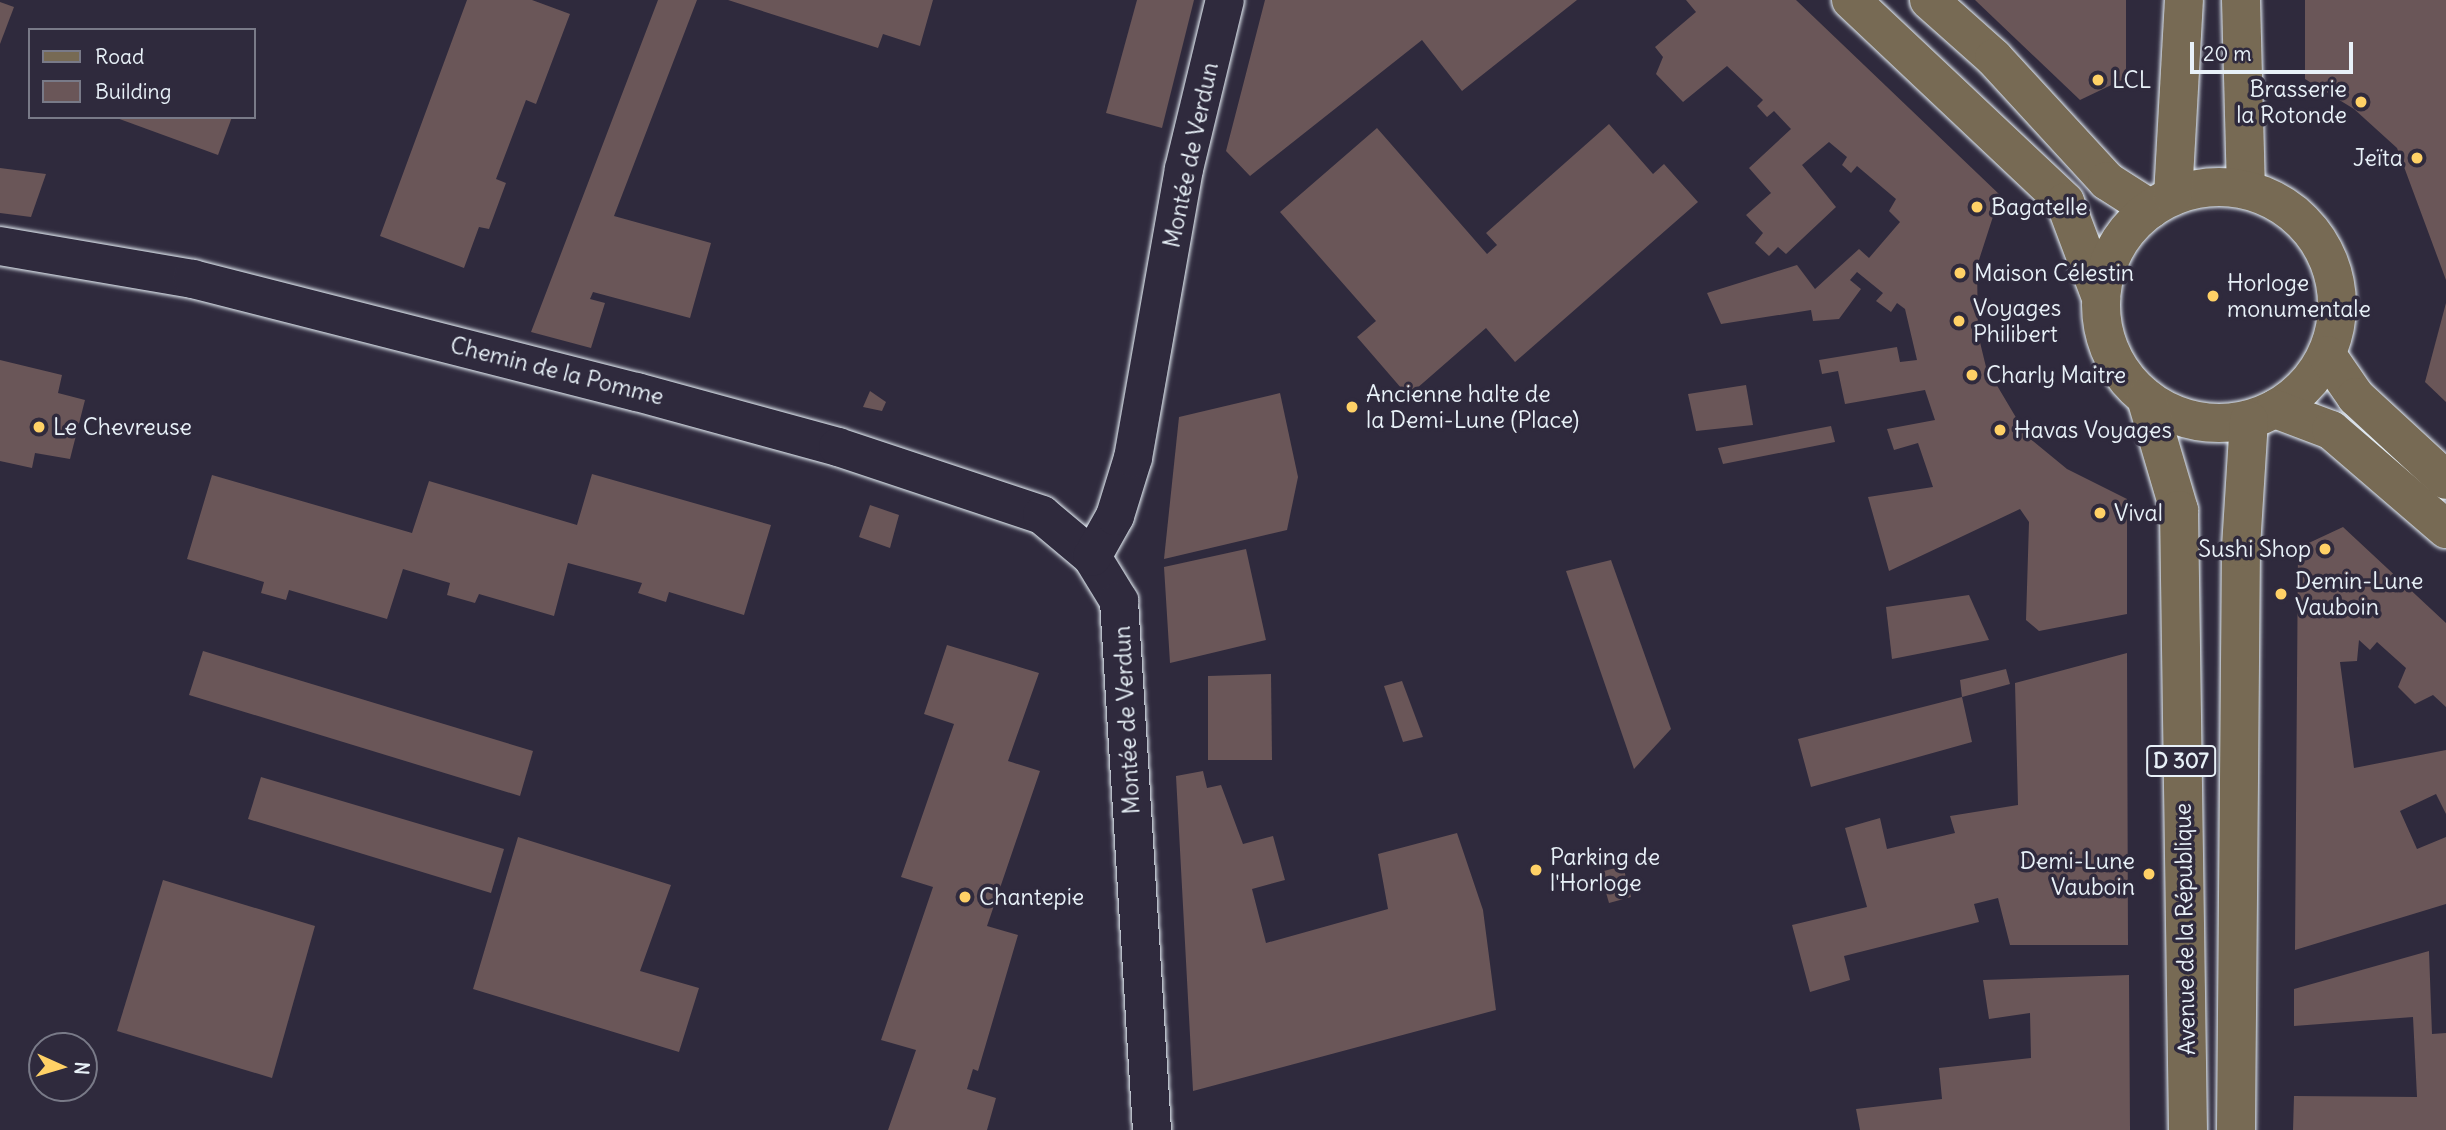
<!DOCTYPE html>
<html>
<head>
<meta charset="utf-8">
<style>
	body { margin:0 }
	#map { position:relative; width:2446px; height:1130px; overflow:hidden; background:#2f2a3d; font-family:Delius,sans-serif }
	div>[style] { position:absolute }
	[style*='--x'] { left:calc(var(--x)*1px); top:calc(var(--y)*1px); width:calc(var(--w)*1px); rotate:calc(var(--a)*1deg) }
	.building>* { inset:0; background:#6a5658 }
	.roads { filter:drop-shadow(0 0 2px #e8f1f8) drop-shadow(0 0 2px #e8f1f8) }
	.street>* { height:38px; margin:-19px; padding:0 19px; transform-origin:19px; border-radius:19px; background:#2f2a3d }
	.primary>* { height:38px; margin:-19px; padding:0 19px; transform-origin:19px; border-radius:19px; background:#776a54 }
	.primary>.ring { margin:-19px; padding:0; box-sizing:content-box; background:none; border:38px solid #776a54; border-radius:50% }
	.dots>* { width:19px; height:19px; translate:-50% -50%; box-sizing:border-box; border:4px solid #2f2a3d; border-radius:50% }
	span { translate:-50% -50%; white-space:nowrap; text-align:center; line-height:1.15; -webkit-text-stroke:7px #2f2a3d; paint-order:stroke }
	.shield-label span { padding:2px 5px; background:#2f2a3d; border:2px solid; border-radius:5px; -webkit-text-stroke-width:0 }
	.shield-label { font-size:21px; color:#e8f1f8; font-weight:700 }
	.poi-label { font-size:23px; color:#e8f1f8 }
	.left { translate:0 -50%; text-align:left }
	.right { translate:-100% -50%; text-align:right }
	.street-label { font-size:23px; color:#e8f1f8 }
	.legend { position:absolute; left:28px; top:28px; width:228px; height:91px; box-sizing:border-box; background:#2f2a3d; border:2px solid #797a88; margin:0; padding:9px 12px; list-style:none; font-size:21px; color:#e8f1f8 }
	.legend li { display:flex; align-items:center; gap:14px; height:35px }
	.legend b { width:35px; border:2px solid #797a88 }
	.north { position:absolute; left:28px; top:1032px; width:70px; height:70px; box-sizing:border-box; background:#2f2a3d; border:2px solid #797a88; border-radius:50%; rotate:94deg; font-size:19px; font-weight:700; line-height:28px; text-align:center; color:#e8f1f8 }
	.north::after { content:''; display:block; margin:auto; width:24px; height:32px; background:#ffd166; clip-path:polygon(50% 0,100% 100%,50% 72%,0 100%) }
	.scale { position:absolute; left:2190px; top:42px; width:163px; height:32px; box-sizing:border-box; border:4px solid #e8f1f8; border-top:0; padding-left:9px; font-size:21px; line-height:24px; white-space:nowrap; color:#e8f1f8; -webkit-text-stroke:5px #2f2a3d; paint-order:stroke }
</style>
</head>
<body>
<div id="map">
	<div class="building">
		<i style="clip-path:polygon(467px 0,532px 0,570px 14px,536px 104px,526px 100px,496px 179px,506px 183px,489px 229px,479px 227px,464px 268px,380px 236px)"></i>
		<i style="clip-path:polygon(658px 0,697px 0,614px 216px,711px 243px,690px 318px,593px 292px,590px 299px,605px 303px,591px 348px,531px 332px)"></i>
		<i style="clip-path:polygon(728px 0,933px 0,920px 46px,883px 34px,878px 48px)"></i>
		<i style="clip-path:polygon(1137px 0,1194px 0,1162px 128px,1106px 113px)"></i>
		<i style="clip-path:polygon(1265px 0,1577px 0,1462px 91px,1422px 40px,1250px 176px,1226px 151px)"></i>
		<i style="clip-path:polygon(1686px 0,1796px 0,2000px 195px,1977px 266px,1978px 334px,1986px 367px,2027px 436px,2067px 469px,2127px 499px,2127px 614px,2039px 631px,2026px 620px,2029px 522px,2020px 509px,1889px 571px,1868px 497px,1933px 487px,1918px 443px,1894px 450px,1887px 429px,1935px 420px,1925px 390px,1845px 404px,1838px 371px,1822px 374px,1819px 360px,1897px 347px,1900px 362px,1917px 360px,1905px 309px,1897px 303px,1891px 312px,1876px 301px,1883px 293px,1857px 272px,1850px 280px,1861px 289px,1839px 319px,1813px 321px,1811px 310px,1721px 324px,1707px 293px,1797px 265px,1815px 289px,1859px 249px,1869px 258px,1900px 222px,1889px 211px,1896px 199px,1857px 166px,1851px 173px,1842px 165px,1847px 157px,1829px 142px,1802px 165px,1836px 207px,1786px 254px,1778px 247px,1769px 256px,1755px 243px,1763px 233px,1746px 215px,1771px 193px,1749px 168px,1791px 129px,1774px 111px,1767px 117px,1757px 106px,1763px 100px,1727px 66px,1683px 102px,1656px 74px,1663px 57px,1655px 47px,1696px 12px)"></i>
		<i style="clip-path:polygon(1975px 0,2126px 0,2126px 78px,2080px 100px)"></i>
		<i style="clip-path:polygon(2305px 0,2446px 0,2446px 280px,2397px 148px,2354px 109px,2305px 79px)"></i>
		<i style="clip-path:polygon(0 2px,14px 7px,0 44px)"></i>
		<i style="clip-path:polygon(114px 117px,232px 117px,218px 155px)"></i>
		<i style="clip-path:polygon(1609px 124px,1653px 174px,1664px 164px,1698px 202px,1515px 362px,1486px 328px,1408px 396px,1357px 337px,1376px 321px,1280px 212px,1377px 128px,1487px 254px,1497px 245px,1486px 233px)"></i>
		<i style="clip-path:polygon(0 168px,46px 174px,31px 217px,0 213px)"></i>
		<i style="clip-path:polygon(2446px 303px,2446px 402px,2425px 382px)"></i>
		<i style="clip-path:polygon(0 360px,62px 375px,58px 393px,85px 400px,70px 459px,35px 453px,32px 468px,0 461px)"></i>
		<i style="clip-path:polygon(1746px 385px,1753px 425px,1696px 431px,1688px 394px)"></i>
		<i style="clip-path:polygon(870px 391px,886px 402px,882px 411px,863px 407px)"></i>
		<i style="clip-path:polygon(1280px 393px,1298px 477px,1287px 530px,1164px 559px,1179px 417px)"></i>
		<i style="clip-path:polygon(1831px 426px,1835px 442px,1723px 464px,1718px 448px)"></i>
		<i style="clip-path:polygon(592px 474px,771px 525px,744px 615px,669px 592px,666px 602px,638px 593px,642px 583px,568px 563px,554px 616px,479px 594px,475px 603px,447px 595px,450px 583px,403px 569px,387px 619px,289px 590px,286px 600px,261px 593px,264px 582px,187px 559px,212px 475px,412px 533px,429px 481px,577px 525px)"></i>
		<i style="clip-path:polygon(870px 505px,899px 515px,890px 548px,859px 537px)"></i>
		<i style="clip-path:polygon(2343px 527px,2446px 623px,2446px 707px,2433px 695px,2415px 704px,2398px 687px,2406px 668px,2377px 642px,2370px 650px,2359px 640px,2357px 661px,2340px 662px,2354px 768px,2446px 750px,2446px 814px,2436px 794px,2400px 811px,2417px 849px,2446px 837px,2446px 904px,2295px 950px,2298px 548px)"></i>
		<i style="clip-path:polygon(1246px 549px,1266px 640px,1170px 663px,1164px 567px)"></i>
		<i style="clip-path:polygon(1611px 560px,1671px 729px,1634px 769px,1566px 571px)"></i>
		<i style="clip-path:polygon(1969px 595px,1989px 640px,1892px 659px,1886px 607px)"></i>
		<i style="clip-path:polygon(947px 645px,1039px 673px,1008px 761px,1040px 771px,987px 926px,1018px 935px,978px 1071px,973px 1069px,967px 1089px,996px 1098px,987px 1130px,888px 1130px,916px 1050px,881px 1040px,933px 887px,901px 877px,954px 724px,924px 714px)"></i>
		<i style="clip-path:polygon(203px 651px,533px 751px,520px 796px,189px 695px)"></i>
		<i style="clip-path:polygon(2127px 653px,2128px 945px,2010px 945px,1998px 898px,1974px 904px,1979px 922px,1844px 956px,1850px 980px,1810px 992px,1792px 925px,1867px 907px,1845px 828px,1880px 818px,1887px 849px,1955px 833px,1950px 816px,2018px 805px,2015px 683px)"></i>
		<i style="clip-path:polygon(2006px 669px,2010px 684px,1962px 697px,1972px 742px,1811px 787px,1798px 739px,1962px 697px,1960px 680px)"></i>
		<i style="clip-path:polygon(1271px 674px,1272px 760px,1208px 760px,1208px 676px)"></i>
		<i style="clip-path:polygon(1402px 681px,1423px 737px,1403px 742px,1384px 686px)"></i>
		<i style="clip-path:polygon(1203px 771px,1207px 788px,1221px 785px,1243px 844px,1273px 836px,1285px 880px,1252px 889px,1266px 943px,1388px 909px,1378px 854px,1457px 833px,1483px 910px,1496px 1010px,1193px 1091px,1176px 776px)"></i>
		<i style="clip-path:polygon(261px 777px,504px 849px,491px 893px,248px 819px)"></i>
		<i style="clip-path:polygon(518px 837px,671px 885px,640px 971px,699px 988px,679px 1052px,473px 989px)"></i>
		<i style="clip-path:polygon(1623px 866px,1631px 897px,1609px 903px,1600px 872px)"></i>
		<i style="clip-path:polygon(163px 880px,315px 926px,272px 1078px,117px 1031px)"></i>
		<i style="clip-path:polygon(2429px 951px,2432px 1034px,2446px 1033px,2446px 1130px,2293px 1130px,2294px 1096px,2417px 1097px,2413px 1017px,2294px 1026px,2294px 989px)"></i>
		<i style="clip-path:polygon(2129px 975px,2130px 1130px,1860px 1130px,1856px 1109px,1942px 1099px,1939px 1068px,2031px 1058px,2030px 1013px,1989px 1019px,1983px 980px)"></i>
	</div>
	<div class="roads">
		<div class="street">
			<i style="--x:0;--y:246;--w:196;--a:9.7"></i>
			<i style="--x:193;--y:279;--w:458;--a:14.3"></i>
			<i style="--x:637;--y:392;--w:208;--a:15.3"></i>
			<i style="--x:838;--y:447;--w:215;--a:18.4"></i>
			<i style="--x:1042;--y:515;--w:65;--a:40"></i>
			<i style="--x:1092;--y:557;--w:52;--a:58.5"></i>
			<i style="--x:1119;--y:601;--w:530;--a:86.43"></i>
			<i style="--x:1092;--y:557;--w:47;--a:-60.7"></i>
			<i style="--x:1115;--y:516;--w:61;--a:-72.8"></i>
			<i style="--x:1133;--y:458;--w:293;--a:-80"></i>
			<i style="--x:1184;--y:169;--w:174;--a:-76.4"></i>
		</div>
		<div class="primary">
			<i style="--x:1851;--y:0;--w:294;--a:43.3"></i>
			<i style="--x:2065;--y:202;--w:103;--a:69.4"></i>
			<i style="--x:1929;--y:0;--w:87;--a:41.7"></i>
			<i style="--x:1994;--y:58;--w:167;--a:47.4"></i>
			<i style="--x:2107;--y:181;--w:52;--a:32.5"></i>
			<i style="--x:2241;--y:0;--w:188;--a:88.5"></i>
			<i class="ring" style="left:2101px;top:187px;width:198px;height:198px"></i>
			<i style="--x:2173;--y:196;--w:196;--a:-86.8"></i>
			<i style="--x:2327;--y:355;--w:51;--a:55.4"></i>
			<i style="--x:2356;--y:397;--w:122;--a:42.7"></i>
			<i style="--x:2146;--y:398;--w:117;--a:73.6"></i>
			<i style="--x:2179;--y:510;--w:620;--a:89.17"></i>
			<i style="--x:2275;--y:409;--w:60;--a:20.6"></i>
			<i style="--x:2331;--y:430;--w:152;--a:40.7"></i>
			<i style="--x:2236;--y:1130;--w:583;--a:-89.51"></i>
			<i style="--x:2241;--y:547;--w:127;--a:-86.4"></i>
		</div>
	</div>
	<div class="dots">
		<i style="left:2098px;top:80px;background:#ffd166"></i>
		<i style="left:2361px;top:102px;background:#ffd166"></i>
		<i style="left:2417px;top:158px;background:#ffd166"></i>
		<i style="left:1977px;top:207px;background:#ffd166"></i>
		<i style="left:1960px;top:273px;background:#ffd166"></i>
		<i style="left:2213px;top:296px;background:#ffd166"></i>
		<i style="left:1959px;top:321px;background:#ffd166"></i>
		<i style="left:1972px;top:375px;background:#ffd166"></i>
		<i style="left:1352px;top:407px;background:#ffd166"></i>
		<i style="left:39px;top:427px;background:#ffd166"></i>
		<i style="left:2000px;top:430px;background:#ffd166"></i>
		<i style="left:2100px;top:513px;background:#ffd166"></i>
		<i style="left:2325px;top:549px;background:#ffd166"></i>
		<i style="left:2281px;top:594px;background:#ffd166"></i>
		<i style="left:1536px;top:870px;background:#ffd166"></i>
		<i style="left:2149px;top:874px;background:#ffd166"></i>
		<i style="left:965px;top:897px;background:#ffd166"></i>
	</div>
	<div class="shield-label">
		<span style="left:2181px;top:761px">D 307</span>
	</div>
	<div class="poi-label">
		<span class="left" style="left:2112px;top:80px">LCL</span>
		<span class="right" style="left:2347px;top:102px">Brasserie<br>la Rotonde</span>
		<span class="right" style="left:2403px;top:158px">Jeïta</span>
		<span class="left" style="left:1991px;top:207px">Bagatelle</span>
		<span class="left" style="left:1974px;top:273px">Maison Célestin</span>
		<span class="left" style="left:2227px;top:296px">Horloge<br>monumentale</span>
		<span class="left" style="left:1973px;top:321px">Voyages<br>Philibert</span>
		<span class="left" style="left:1986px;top:375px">Charly Maitre</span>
		<span class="left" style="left:1366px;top:407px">Ancienne halte de<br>la Demi-Lune (Place)</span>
		<span class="left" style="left:53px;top:427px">Le Chevreuse</span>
		<span class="left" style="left:2014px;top:430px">Havas Voyages</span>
		<span class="left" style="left:2114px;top:513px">Vival</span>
		<span class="right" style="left:2311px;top:549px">Sushi Shop</span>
		<span class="left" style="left:2295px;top:594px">Demin-Lune<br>Vauboin</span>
		<span class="left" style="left:1550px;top:870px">Parking de<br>l'Horloge</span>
		<span class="right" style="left:2135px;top:874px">Demi-Lune<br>Vauboin</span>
		<span class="left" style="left:979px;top:897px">Chantepie</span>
	</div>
	<div class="street-label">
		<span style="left:1191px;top:155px;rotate:-78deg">Montée de Verdun</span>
		<span style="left:557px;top:371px;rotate:14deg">Chemin de la Pomme</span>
		<span style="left:1127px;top:720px;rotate:-93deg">Montée de Verdun</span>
		<span style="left:2185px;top:929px;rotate:-91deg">Avenue de la République</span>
	</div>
	<ul class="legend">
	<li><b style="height:9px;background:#776a54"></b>Road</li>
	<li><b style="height:19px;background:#6a5658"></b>Building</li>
	</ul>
	<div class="north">N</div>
	<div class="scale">20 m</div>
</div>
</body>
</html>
